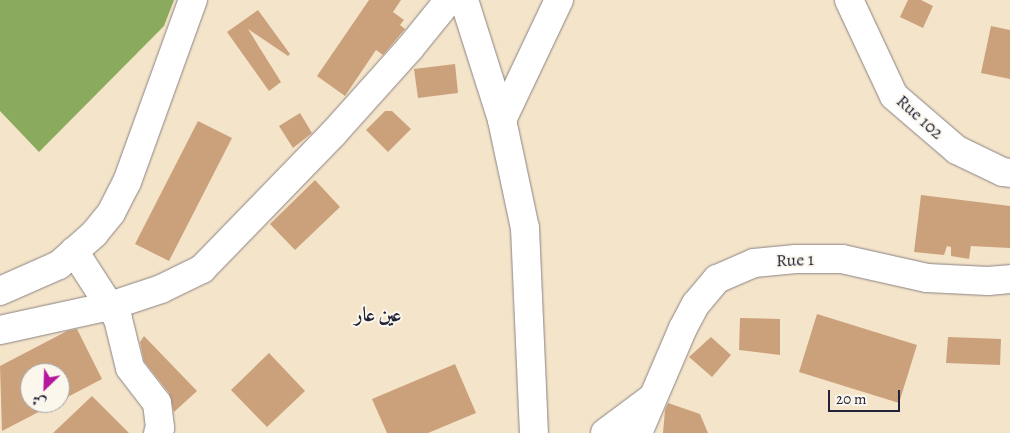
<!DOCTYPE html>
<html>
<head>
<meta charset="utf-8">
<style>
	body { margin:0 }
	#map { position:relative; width:1010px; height:433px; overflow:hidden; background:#f4e4ca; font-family:Alegreya,Amiri,serif }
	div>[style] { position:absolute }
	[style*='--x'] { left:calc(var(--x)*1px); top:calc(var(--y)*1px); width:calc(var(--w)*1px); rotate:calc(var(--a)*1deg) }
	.forest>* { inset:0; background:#8aaa5d }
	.building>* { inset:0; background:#cba17b }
	.roads { filter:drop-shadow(0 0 1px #8b8382) drop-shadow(0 0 1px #8b8382) }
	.minor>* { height:28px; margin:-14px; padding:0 14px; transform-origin:14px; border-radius:14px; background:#fff }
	span { translate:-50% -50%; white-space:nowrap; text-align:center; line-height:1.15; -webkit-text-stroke:4px #fbf7ec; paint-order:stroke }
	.street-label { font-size:18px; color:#22223b }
	.quarter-label { font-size:20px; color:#22223b; font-weight:700 }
	.north { position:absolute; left:20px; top:363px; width:50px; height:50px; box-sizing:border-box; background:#fbf7ec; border:1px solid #a4a2a5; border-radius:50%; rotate:204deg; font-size:14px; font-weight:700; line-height:20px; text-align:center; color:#22223b }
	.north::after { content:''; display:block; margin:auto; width:18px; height:22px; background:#b5179e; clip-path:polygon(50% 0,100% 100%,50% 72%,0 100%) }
	.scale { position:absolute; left:828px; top:390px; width:72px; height:22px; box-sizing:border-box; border:2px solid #22223b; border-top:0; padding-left:6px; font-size:15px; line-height:18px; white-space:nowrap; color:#22223b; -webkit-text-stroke:4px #fbf7ec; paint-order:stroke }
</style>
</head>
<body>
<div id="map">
	<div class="forest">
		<i style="clip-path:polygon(0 0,174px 0,164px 26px,39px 152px,0 111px)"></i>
	</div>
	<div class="building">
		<i style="clip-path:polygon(369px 0,401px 0,393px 12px,404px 20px,400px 25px,405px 29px,383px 55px,376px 50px,345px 96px,317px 76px)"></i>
		<i style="clip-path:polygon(908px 0,921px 0,933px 6px,923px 28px,900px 17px)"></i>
		<i style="clip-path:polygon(258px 10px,290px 54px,288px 56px,248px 29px,281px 82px,269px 91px,227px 32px)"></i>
		<i style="clip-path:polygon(991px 26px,1010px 30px,1010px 79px,981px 73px)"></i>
		<i style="clip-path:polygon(455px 64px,458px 93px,418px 98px,414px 69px)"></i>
		<i style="clip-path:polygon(385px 111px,392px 111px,411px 129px,388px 152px,366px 130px)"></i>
		<i style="clip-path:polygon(300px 113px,312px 133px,293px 148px,279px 126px)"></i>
		<i style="clip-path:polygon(198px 121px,232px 138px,169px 261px,135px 244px)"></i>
		<i style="clip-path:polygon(315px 180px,340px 207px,295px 250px,270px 224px)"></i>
		<i style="clip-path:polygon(921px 195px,1010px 206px,1010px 248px,971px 246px,969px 259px,951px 256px,951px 247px,947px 246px,944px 255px,914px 252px)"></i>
		<i style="clip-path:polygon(817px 314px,917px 345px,899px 403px,799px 372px)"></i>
		<i style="clip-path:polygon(740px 318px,780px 319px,780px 355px,739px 350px)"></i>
		<i style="clip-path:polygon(77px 329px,102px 379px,60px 401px,60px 373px,30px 373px,30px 403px,56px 403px,2px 431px,0 366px,67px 331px)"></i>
		<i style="clip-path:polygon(144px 336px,197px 391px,174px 412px,169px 393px,144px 361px,140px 342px)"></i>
		<i style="clip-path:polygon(711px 337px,731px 355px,712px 377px,689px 357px)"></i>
		<i style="clip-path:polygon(948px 337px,1001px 339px,1000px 365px,946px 363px)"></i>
		<i style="clip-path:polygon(269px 353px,305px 391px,267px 427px,231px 390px)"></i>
		<i style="clip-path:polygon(455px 364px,476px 413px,428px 433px,387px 433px,372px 399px)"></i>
		<i style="clip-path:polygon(92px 396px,129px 433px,53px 433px)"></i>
		<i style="clip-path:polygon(668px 403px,700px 414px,708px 433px,663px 433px,665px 410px)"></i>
	</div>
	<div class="roads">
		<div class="minor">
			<i style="--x:464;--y:0;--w:126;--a:72.4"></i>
			<i style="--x:502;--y:120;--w:110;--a:78"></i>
			<i style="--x:525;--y:228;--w:205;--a:87.5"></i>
			<i style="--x:849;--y:0;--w:106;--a:64.9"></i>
			<i style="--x:894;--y:96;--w:83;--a:40.6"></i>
			<i style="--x:957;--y:150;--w:51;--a:25.6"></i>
			<i style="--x:1003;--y:172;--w:7;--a:8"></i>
			<i style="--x:502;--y:120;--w:133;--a:-64.6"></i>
			<i style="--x:74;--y:251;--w:81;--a:57.1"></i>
			<i style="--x:118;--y:319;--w:50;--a:76.2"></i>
			<i style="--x:130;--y:368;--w:44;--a:52.4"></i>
			<i style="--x:157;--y:403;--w:25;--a:83"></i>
			<i style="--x:160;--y:428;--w:5;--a:112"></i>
			<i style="--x:0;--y:291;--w:64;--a:-23.8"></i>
			<i style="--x:59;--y:265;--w:47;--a:-41.5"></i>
			<i style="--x:94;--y:234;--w:27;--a:-51"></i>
			<i style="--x:111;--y:213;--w:35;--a:-63"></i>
			<i style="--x:127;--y:182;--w:194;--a:-70.1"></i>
			<i style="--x:0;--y:330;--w:113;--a:-12.3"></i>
			<i style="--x:110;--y:306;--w:54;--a:-18.4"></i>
			<i style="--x:161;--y:289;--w:46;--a:-26"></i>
			<i style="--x:202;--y:269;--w:187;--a:-45.9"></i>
			<i style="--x:332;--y:135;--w:117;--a:-48.1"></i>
			<i style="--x:410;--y:48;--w:62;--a:-50.9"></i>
			<i style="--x:605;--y:433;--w:59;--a:-36.7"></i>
			<i style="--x:638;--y:433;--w:114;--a:-66.8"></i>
			<i style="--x:683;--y:328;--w:27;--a:-62"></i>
			<i style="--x:696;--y:304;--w:33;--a:-50"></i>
			<i style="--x:717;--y:279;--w:40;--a:-23.4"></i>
			<i style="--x:754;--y:263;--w:42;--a:-5.4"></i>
			<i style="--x:796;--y:259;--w:46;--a:0"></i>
			<i style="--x:842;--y:259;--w:87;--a:12.6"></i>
			<i style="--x:927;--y:278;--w:61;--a:2.8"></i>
			<i style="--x:988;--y:281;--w:22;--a:-5"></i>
		</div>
	</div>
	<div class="street-label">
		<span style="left:920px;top:117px;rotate:42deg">Rue 102</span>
		<span style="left:795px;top:260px;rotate:-2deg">Rue 1</span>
	</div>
	<div class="quarter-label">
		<span style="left:378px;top:314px">عين عار</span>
	</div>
	<div class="north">ش</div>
	<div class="scale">20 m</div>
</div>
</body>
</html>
